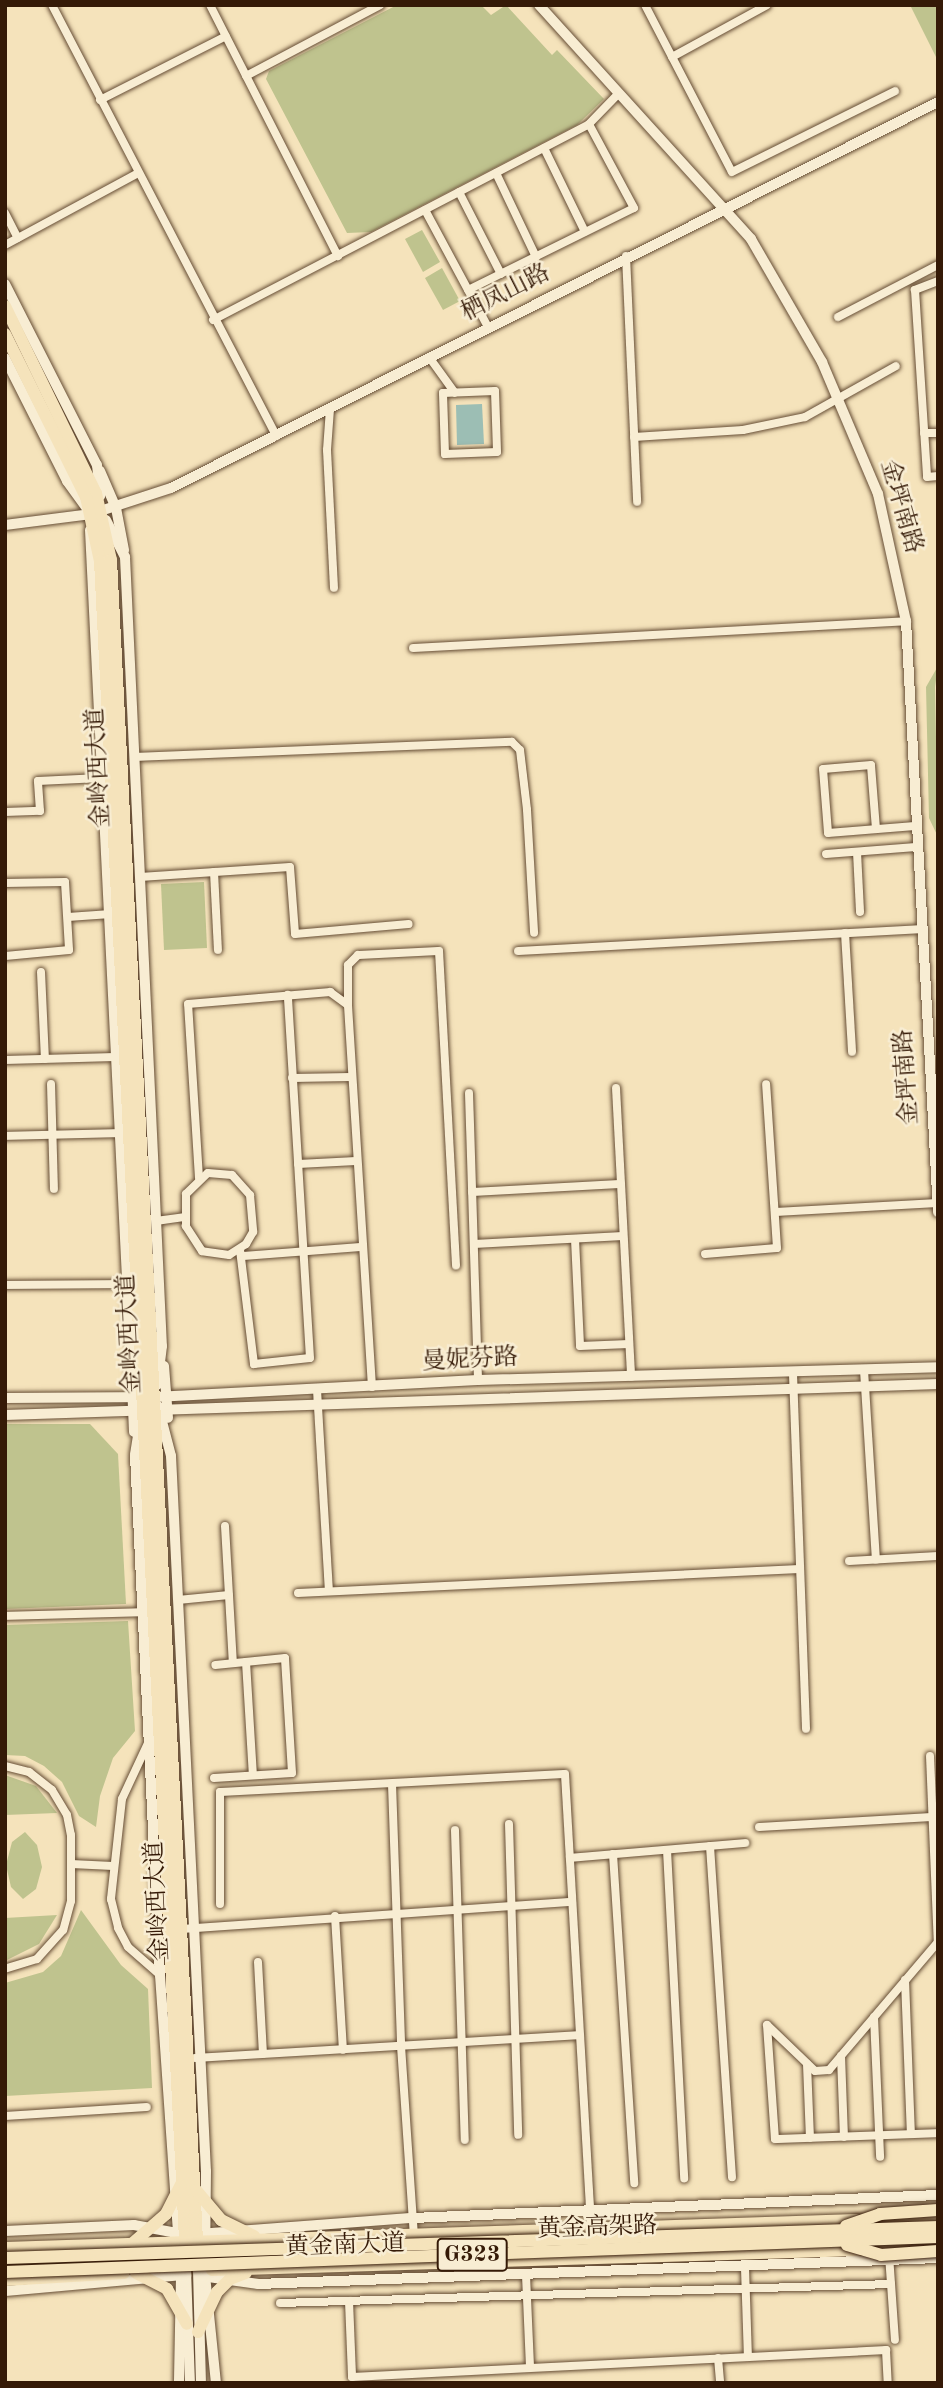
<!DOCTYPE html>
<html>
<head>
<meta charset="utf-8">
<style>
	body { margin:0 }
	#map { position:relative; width:943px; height:2388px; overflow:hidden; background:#f5e3bb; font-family:"Old Standard TT","Noto Serif SC",serif }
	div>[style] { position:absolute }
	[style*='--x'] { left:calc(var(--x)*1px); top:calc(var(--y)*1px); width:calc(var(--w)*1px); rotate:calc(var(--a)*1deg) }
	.green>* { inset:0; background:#bfc38e }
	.water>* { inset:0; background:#9cbeb4 }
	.roads { filter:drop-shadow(0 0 2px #654c34) drop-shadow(0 0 2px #654c34) }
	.minor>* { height:8px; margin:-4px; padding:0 4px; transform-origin:4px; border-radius:4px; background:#f8edd3 }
	.tertiary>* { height:10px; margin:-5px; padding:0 5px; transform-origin:5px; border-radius:5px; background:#f8edd3 }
	.secondary>* { height:10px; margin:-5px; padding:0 5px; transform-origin:5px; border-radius:5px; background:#f8edd3 }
	.primary>* { height:12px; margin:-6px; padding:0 6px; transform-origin:6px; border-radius:6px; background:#f5e3bb }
	.bridges { filter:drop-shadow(0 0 2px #351a07) drop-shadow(0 0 2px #351a07) }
	.trunk-bridge>* { height:12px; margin:-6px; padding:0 6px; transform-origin:6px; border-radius:6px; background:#f5e3bb }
	span { translate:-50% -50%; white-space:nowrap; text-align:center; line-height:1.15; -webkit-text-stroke:5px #f8edd3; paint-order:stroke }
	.shield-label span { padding:2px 5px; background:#f8edd3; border:2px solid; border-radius:5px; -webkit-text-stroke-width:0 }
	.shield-label { font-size:23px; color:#351a07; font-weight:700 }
	.street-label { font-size:24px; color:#351a07 }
	.frame { position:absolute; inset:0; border:7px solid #351a07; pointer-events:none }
</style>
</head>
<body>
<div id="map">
	<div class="green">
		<i style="clip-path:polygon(397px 5px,481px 5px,491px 15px,506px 5px,552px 55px,557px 50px,604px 99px,577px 125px,371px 232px,347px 233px,266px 79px,269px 71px)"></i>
		<i style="clip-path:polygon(910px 5px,938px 5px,938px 61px)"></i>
		<i style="clip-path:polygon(422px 230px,440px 262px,423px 272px,405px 239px)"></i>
		<i style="clip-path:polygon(442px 268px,460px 301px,443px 310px,425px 278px)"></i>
		<i style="clip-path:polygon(938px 666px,935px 687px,938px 837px,929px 818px,926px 687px)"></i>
		<i style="clip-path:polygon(204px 882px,207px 948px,164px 950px,161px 884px)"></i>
		<i style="clip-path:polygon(5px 1424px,90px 1424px,118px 1454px,126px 1604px,5px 1609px)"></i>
		<i style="clip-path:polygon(128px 1621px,135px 1731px,113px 1758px,100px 1796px,96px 1827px,79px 1816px,62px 1782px,44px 1766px,25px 1756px,5px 1755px,5px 1625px)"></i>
		<i style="clip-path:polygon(5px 1775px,36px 1786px,57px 1813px,5px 1815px)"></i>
		<i style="clip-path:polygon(25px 1832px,37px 1845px,42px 1867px,36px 1889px,23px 1899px,11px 1887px,6px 1865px,12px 1842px)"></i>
		<i style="clip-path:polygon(81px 1910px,121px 1965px,148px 1989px,152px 2088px,5px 2096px,5px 1983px,43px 1972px,61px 1956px)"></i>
		<i style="clip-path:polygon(57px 1915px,39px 1944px,5px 1961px,5px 1918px)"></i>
	</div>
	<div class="water">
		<i style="clip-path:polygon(482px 404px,484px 444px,457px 445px,456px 405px)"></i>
	</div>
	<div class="roads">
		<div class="minor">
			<i style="--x:52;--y:5;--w:486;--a:62.5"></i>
			<i style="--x:210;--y:5;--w:282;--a:63"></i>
			<i style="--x:645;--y:5;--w:188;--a:62.5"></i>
			<i style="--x:732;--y:172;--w:182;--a:-26.4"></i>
			<i style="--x:672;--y:57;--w:108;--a:-28.7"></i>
			<i style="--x:246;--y:76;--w:152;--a:-27.9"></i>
			<i style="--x:100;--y:100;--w:141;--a:-26.9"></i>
			<i style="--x:544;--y:148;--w:93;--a:64"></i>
			<i style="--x:496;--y:173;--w:93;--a:64.5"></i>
			<i style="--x:459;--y:192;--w:92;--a:62.9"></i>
			<i style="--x:425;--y:210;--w:133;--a:61.7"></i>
			<i style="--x:5;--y:213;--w:28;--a:63"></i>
			<i style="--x:5;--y:245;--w:151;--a:-28.4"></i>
			<i style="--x:626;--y:256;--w:246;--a:87.4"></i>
			<i style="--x:938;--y:281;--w:25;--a:159"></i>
			<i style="--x:915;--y:290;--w:187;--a:86.3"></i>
			<i style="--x:927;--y:477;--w:11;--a:-5"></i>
			<i style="--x:468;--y:290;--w:185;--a:-26.3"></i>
			<i style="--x:634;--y:208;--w:95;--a:-118.2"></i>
			<i style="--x:838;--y:317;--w:113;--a:-27.5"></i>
			<i style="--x:213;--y:320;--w:424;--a:-27.5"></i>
			<i style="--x:589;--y:124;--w:43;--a:-45.9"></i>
			<i style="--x:429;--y:357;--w:44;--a:54.2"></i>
			<i style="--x:495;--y:391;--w:61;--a:88.1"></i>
			<i style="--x:497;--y:452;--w:52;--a:177.8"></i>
			<i style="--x:445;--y:454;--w:61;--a:-91.9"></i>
			<i style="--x:443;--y:393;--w:52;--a:-2.2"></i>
			<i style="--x:330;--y:409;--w:41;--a:94.2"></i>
			<i style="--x:327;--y:450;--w:138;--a:87.1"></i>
			<i style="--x:924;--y:433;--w:14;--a:0"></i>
			<i style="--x:634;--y:437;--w:109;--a:-3.7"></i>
			<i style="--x:743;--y:430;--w:63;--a:-11.8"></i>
			<i style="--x:805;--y:417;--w:104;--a:-29.3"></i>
			<i style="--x:413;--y:648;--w:494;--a:-3.1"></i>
			<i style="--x:134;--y:757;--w:378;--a:-2.3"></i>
			<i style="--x:512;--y:742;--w:11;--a:45"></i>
			<i style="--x:520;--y:750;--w:60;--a:83.3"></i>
			<i style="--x:527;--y:810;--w:123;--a:86.7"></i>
			<i style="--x:5;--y:812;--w:35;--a:-2"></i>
			<i style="--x:40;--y:811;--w:30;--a:-94"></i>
			<i style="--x:38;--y:781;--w:62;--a:-2.8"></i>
			<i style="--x:876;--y:829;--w:64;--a:-94.5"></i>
			<i style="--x:871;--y:765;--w:48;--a:175.2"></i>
			<i style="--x:823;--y:769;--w:64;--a:85.5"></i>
			<i style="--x:828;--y:833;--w:87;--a:-4.6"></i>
			<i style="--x:857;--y:852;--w:60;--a:87.1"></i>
			<i style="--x:826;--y:854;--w:90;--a:-4.4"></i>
			<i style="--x:214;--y:872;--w:78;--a:87.1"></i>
			<i style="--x:140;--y:877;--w:150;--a:-3.8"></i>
			<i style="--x:290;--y:867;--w:67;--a:85.7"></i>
			<i style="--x:295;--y:934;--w:114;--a:-5"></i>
			<i style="--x:5;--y:883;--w:60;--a:-1"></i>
			<i style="--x:65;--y:882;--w:68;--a:86.6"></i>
			<i style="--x:69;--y:950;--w:64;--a:174.6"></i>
			<i style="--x:68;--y:917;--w:39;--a:-4"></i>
			<i style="--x:845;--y:933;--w:119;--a:86.6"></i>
			<i style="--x:518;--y:951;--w:402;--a:-3.1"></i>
			<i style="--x:41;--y:972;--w:87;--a:87.4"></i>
			<i style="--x:5;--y:1060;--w:110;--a:-1.6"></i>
			<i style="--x:292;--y:1078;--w:59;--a:-1"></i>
			<i style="--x:51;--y:1084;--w:105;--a:88.4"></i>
			<i style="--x:616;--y:1088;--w:289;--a:87"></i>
			<i style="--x:469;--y:1093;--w:287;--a:88.2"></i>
			<i style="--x:5;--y:1136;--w:114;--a:-1.5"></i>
			<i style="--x:298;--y:1164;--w:58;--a:-3"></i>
			<i style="--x:208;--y:1173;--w:24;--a:5"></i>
			<i style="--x:232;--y:1175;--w:27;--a:48"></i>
			<i style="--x:250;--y:1195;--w:37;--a:85"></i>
			<i style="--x:253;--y:1232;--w:14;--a:120"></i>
			<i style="--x:246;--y:1244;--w:20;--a:147"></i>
			<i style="--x:229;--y:1255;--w:27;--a:-172"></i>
			<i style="--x:202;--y:1251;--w:30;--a:-123"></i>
			<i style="--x:186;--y:1226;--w:32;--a:-90"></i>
			<i style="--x:186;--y:1194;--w:30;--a:-44"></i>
			<i style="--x:199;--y:1178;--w:174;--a:-93.6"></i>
			<i style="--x:188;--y:1004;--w:143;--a:-4.8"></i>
			<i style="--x:330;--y:992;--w:22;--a:36"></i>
			<i style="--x:472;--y:1192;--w:148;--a:-3.1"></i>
			<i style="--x:775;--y:1212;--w:163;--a:-3.2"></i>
			<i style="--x:156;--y:1221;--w:28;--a:-8"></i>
			<i style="--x:575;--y:1239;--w:107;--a:87.3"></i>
			<i style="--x:580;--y:1346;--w:49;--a:-2.3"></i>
			<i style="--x:474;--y:1244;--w:149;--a:-3.1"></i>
			<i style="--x:240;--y:1250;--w:115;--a:83"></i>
			<i style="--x:254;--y:1364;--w:56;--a:-6.1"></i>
			<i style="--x:310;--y:1358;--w:364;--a:-93.5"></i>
			<i style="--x:705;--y:1254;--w:72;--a:-4.8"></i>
			<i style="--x:777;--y:1248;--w:164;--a:-93.8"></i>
			<i style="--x:244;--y:1256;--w:116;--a:-4.4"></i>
			<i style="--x:5;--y:1285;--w:122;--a:-0.5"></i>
			<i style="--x:864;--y:1370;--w:190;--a:86.4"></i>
			<i style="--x:793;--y:1374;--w:355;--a:87.9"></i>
			<i style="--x:372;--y:1387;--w:383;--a:-93.6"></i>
			<i style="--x:348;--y:1005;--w:40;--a:-90"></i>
			<i style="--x:348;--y:965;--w:14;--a:-45"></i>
			<i style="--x:358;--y:955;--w:81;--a:-2.8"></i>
			<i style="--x:439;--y:951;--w:315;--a:86.9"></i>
			<i style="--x:317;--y:1390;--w:201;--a:86.6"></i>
			<i style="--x:225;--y:1526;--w:137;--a:86.7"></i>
			<i style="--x:849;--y:1561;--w:89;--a:-3.2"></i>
			<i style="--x:298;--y:1593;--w:502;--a:-2.74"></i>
			<i style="--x:178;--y:1600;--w:51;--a:-5.6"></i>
			<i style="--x:5;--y:1616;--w:141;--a:-1.6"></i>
			<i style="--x:246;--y:1662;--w:113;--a:86.5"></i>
			<i style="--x:149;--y:1741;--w:64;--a:115"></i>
			<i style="--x:122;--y:1799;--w:101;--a:96.3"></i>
			<i style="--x:111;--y:1899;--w:30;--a:76"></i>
			<i style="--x:118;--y:1928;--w:21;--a:62"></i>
			<i style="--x:128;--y:1947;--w:43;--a:41.2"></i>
			<i style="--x:930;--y:1756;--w:188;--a:87.6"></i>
			<i style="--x:5;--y:1766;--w:25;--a:14"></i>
			<i style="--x:29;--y:1772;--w:29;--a:38"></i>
			<i style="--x:52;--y:1790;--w:29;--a:59"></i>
			<i style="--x:67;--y:1815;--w:20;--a:79"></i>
			<i style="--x:71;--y:1835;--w:66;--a:90"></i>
			<i style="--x:71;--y:1901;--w:30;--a:105"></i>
			<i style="--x:63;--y:1930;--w:39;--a:132"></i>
			<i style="--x:37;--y:1959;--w:34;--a:163"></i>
			<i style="--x:214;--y:1778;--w:78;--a:-3.7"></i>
			<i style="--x:292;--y:1773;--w:115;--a:-93.5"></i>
			<i style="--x:285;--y:1658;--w:70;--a:174.3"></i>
			<i style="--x:392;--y:1784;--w:262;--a:88"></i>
			<i style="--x:401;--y:2046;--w:190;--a:86.1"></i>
			<i style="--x:509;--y:1824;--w:311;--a:88.3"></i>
			<i style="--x:759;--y:1827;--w:173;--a:-3.3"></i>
			<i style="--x:455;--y:1830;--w:310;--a:88.2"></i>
			<i style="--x:710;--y:1846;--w:332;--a:86.2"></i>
			<i style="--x:667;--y:1850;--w:329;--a:87"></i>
			<i style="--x:613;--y:1854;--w:330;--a:86.3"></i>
			<i style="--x:570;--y:1858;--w:176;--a:-4.9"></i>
			<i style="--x:71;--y:1864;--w:42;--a:2.7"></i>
			<i style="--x:220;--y:1904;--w:112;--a:-90"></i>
			<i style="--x:220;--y:1792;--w:345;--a:-3"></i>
			<i style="--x:565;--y:1774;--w:456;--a:86.7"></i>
			<i style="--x:335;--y:1916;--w:134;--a:86.6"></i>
			<i style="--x:182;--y:1929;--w:391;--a:-4"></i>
			<i style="--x:258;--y:1962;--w:92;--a:86.9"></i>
			<i style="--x:905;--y:1980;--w:154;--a:87.8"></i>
			<i style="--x:874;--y:2017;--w:140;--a:87.5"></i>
			<i style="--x:767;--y:2025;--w:114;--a:86"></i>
			<i style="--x:775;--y:2139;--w:163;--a:-2.1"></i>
			<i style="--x:767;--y:2025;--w:66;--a:43.8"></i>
			<i style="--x:815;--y:2071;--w:14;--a:-4"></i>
			<i style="--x:829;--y:2070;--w:168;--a:-49.6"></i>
			<i style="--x:841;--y:2056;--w:81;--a:87.9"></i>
			<i style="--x:195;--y:2058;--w:383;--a:-3.4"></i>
			<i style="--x:807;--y:2064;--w:74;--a:87.7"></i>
			<i style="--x:5;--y:2116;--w:142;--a:-3.6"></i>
			<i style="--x:889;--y:2255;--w:85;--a:86"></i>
			<i style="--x:745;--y:2268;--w:89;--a:88.1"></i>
			<i style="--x:526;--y:2275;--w:90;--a:87.5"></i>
			<i style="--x:349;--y:2301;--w:76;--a:87.7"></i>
			<i style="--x:352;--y:2377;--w:535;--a:-2.89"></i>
			<i style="--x:886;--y:2350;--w:33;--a:87"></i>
			<i style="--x:280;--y:2303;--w:611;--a:-1.78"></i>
			<i style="--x:718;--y:2358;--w:25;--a:85"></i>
		</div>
		<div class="tertiary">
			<i style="--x:539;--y:5;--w:316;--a:47.8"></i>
			<i style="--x:751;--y:239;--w:142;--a:60"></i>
			<i style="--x:822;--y:362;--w:143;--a:67"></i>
			<i style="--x:878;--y:494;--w:130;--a:77.6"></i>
			<i style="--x:906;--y:621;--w:592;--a:86.9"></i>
			<i style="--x:5;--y:284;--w:203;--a:63.1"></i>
			<i style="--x:97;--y:465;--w:31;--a:84"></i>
			<i style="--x:5;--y:358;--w:138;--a:63.2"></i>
			<i style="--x:67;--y:481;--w:34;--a:54"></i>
			<i style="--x:100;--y:471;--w:40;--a:66.6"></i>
			<i style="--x:116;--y:508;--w:43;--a:79.2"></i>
			<i style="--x:106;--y:520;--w:42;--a:62.8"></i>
			<i style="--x:125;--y:557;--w:790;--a:87.32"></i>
			<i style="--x:162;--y:1346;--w:39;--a:97"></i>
			<i style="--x:5;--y:525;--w:87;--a:-7.3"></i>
			<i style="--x:91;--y:514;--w:84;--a:-18"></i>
			<i style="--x:171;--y:488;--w:859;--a:-26.71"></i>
			<i style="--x:90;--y:530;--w:809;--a:87.17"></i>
			<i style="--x:130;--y:1338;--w:30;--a:76"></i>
			<i style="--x:131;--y:1360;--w:72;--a:87.6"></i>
			<i style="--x:164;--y:1366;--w:52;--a:85.6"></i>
			<i style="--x:158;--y:1406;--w:52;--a:75.4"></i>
			<i style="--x:171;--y:1456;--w:716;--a:87.2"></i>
			<i style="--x:206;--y:2171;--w:104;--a:90.6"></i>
			<i style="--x:205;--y:2275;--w:109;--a:84.2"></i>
			<i style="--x:140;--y:1423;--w:32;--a:99"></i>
			<i style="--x:135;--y:1455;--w:521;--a:87.25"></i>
			<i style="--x:160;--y:1975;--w:302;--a:86"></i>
			<i style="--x:181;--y:2276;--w:107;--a:91.1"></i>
			<i style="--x:5;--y:2231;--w:129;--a:-2.7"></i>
			<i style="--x:134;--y:2225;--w:49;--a:10.6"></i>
			<i style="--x:198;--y:2234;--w:216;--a:-4.3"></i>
			<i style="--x:413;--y:2218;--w:526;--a:-2.51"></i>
			<i style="--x:201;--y:2276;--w:58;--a:8"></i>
			<i style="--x:258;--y:2284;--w:680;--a:-2.19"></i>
			<i style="--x:5;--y:2291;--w:182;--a:-5.1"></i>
		</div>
		<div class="secondary">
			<i style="--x:5;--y:1398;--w:150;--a:-0.4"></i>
			<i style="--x:155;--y:1397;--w:323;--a:-3"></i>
			<i style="--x:478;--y:1380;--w:460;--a:-1.6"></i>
			<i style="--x:5;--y:1415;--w:934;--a:-1.9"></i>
			<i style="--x:186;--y:2270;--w:113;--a:88"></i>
			<i style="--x:198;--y:2270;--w:113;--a:88.5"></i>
		</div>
		<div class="primary">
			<i style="--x:5;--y:306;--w:208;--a:64.1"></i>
			<i style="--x:96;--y:493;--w:69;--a:77.4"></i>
			<i style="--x:111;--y:560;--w:1704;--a:87.07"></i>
			<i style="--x:5;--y:334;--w:182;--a:63.6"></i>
			<i style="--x:86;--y:497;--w:66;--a:77.7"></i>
			<i style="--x:100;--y:561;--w:1702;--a:87.1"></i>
			<i style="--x:196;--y:2190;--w:39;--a:50"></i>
			<i style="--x:221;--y:2220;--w:37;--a:26"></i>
			<i style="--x:134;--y:2242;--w:43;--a:-41.2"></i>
			<i style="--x:166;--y:2214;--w:33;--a:-63"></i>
			<i style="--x:5;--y:2248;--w:852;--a:-1.88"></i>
			<i style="--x:212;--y:2270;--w:646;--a:-1.77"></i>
			<i style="--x:136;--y:2273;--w:35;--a:27"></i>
			<i style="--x:167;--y:2289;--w:40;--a:60.3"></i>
			<i style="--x:5;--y:2280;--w:119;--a:-3.4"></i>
			<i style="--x:198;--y:2332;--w:44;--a:-64.6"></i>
			<i style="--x:217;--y:2292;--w:18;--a:-45"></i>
			<i style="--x:230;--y:2279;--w:17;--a:-21"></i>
		</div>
	</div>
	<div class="bridges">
		<div class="trunk-bridge">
			<i style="--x:846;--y:2226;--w:36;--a:-19"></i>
			<i style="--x:880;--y:2214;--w:58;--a:-3.9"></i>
			<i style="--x:847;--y:2245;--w:35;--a:16"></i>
			<i style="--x:881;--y:2255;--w:57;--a:-4"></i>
			<i style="--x:5;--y:2258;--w:934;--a:-1.9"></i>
			<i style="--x:5;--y:2272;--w:934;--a:-2.15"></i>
		</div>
	</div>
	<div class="shield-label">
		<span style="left:472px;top:2255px">G323</span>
	</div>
	<div class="street-label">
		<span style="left:506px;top:294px;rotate:-27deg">栖凤山路</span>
		<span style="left:900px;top:507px;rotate:74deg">金坪南路</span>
		<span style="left:100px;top:768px;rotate:-93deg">金岭西大道</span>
		<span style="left:908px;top:1077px;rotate:-94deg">金坪南路</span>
		<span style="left:131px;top:1334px;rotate:-93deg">金岭西大道</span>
		<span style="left:470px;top:1361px;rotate:-3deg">曼妮芬路</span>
		<span style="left:159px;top:1901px;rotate:-93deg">金岭西大道</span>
		<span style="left:597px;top:2229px;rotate:-2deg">黄金高架路</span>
		<span style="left:345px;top:2247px;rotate:-2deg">黄金南大道</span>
	</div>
	<div class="frame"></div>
</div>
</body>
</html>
